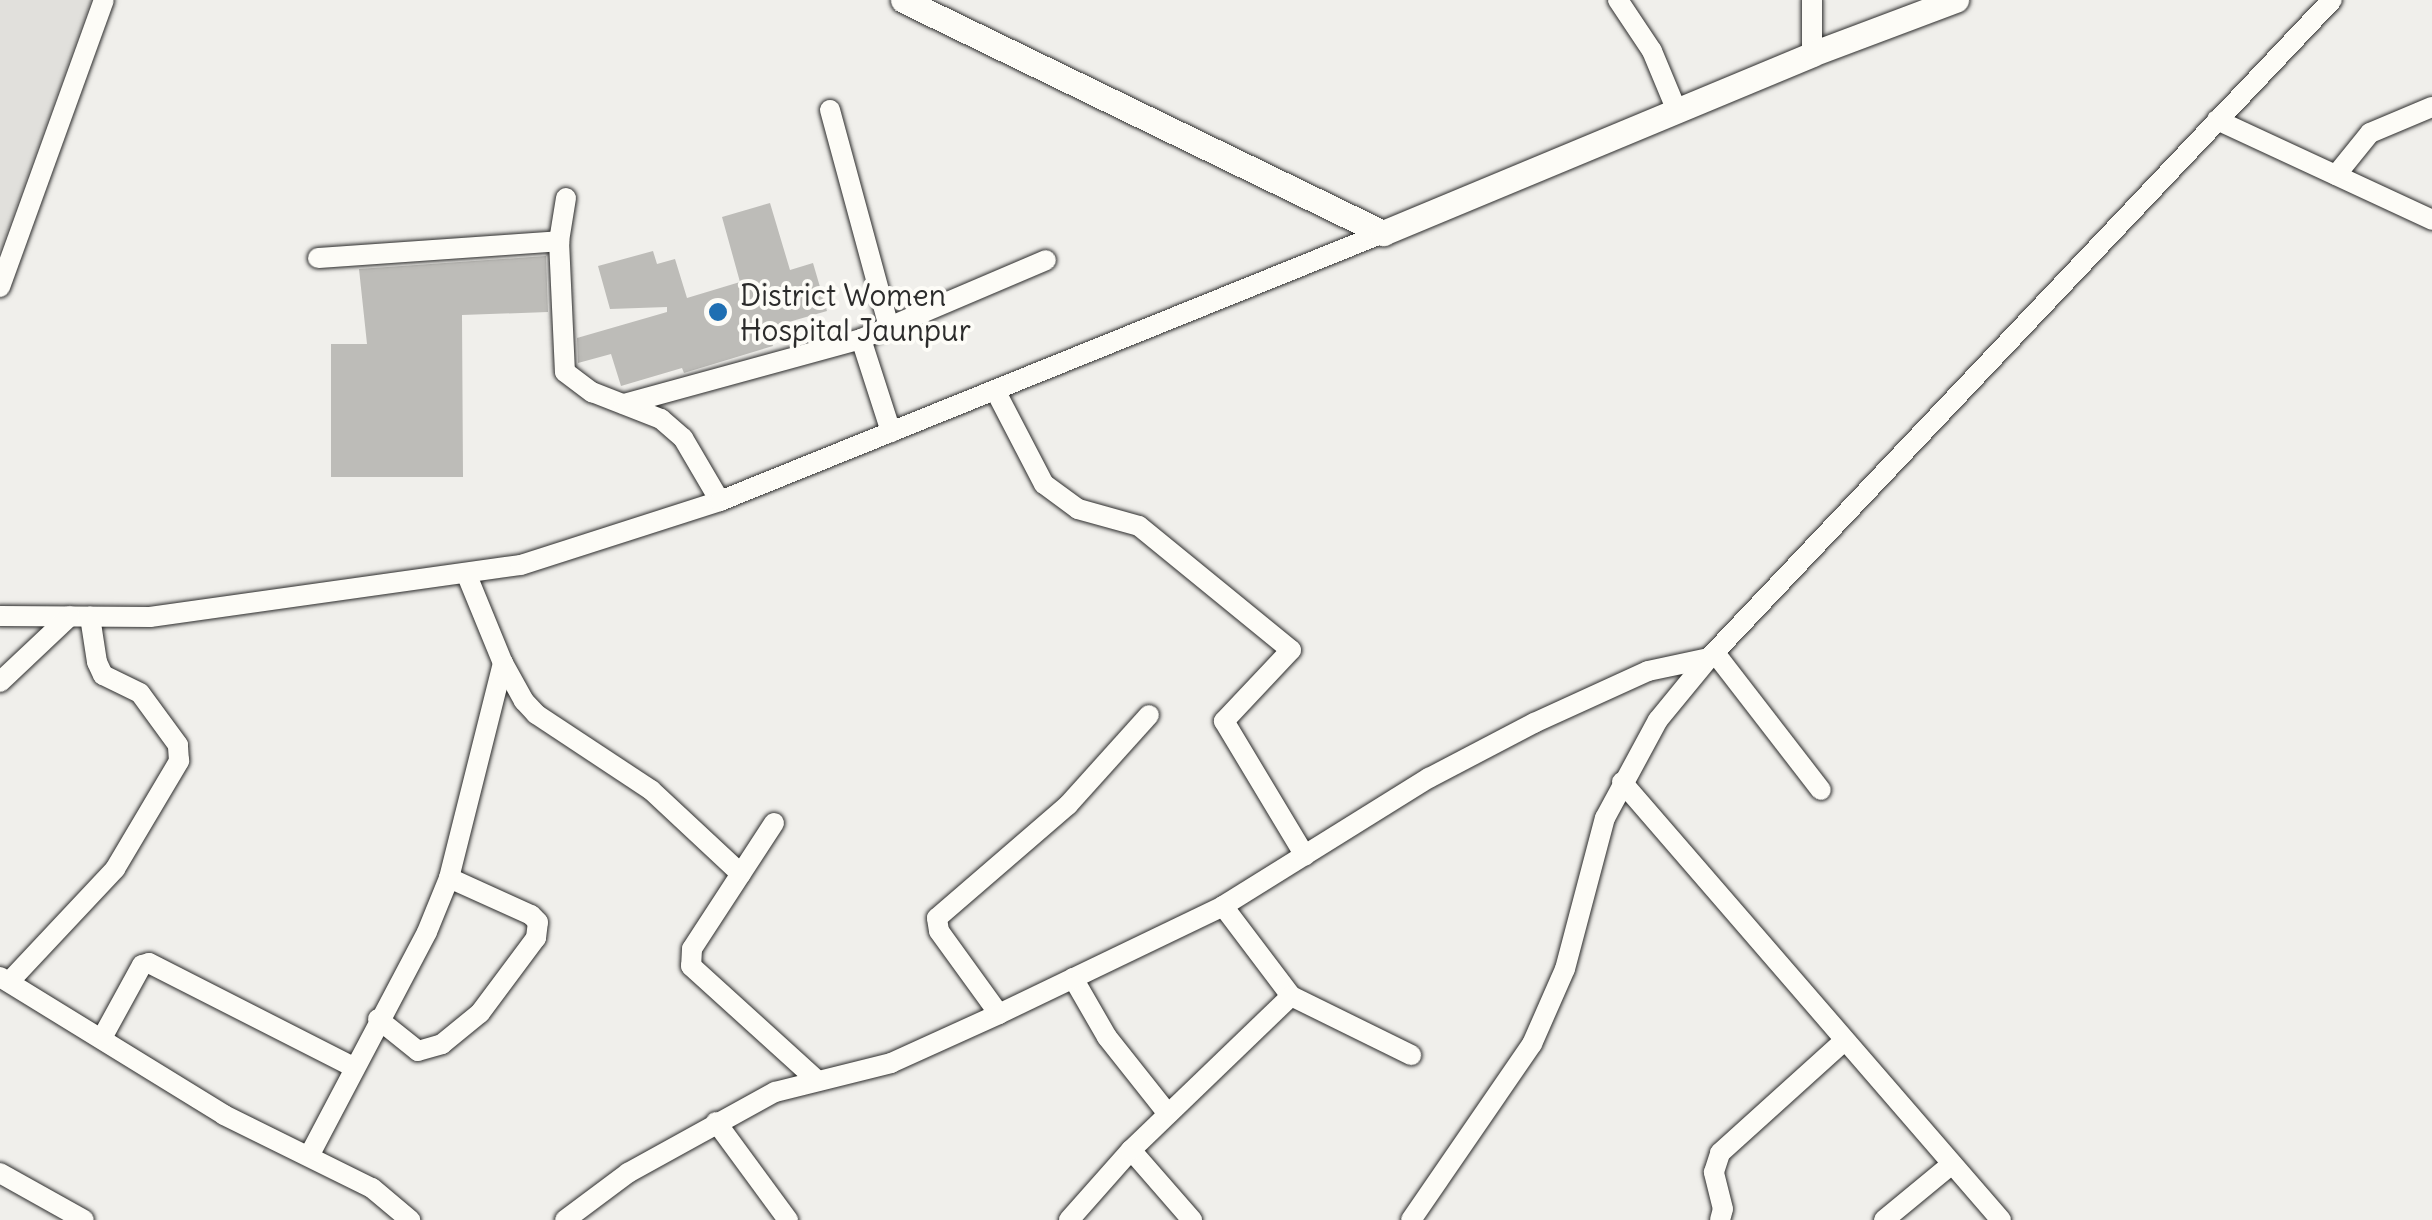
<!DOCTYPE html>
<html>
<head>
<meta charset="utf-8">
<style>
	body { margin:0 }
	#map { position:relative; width:2432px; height:1220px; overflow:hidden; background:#f0efeb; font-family:Delius,sans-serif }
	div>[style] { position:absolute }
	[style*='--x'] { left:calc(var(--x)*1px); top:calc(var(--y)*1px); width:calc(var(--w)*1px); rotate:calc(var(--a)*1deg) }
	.built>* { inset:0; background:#e1e0dc }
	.building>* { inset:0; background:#bdbcb8 }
	.roads { filter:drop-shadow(0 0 2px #2b2b2b) drop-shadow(0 0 2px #2b2b2b) }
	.minor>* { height:20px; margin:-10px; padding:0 10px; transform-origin:10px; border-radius:10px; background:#fdfcf7 }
	.major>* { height:25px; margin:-12.5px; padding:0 12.5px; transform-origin:12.5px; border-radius:12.5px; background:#fdfcf7 }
	.dots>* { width:28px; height:28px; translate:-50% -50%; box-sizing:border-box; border:5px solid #fdfcf7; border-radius:50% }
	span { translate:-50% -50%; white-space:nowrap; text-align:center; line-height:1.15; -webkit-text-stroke:8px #fdfcf7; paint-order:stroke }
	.poi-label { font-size:30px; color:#2b2b2b }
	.left { translate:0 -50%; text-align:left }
</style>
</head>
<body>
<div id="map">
	<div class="built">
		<i style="clip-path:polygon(0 0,91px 0,0 251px)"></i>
	</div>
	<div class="building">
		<i style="clip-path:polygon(770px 203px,790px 270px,813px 263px,827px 311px,768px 328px,773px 346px,684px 373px,682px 368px,621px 386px,611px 354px,578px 363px,577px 338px,667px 312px,667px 307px,610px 309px,598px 266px,653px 251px,657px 264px,675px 259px,687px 298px,740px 282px,722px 217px)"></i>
		<i style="clip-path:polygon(546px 256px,548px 312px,462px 315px,463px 477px,331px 477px,331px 344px,367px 344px,359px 269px)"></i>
	</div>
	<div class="roads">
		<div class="minor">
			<i style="--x:1618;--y:0;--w:61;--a:56.3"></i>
			<i style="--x:1652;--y:51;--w:65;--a:67.4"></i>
			<i style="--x:1812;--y:54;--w:54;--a:-90"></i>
			<i style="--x:830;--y:110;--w:225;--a:74.8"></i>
			<i style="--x:2217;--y:120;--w:237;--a:24.9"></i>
			<i style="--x:2336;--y:175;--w:54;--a:-51"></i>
			<i style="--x:2370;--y:133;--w:67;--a:-22.8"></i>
			<i style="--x:566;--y:198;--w:44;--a:99.2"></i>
			<i style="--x:559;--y:241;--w:131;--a:87.4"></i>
			<i style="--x:565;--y:372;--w:34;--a:37"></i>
			<i style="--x:592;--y:392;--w:74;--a:21.4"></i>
			<i style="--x:661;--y:419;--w:29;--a:41"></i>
			<i style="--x:683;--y:438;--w:73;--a:59.6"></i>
			<i style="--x:318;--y:258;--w:242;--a:-4"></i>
			<i style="--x:0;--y:287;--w:305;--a:-70.1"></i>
			<i style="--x:861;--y:339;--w:98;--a:72.1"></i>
			<i style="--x:995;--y:390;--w:106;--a:62.5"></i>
			<i style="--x:1044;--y:484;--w:42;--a:36.3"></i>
			<i style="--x:1078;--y:509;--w:63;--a:15.6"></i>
			<i style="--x:1139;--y:526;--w:196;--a:39.2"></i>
			<i style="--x:1291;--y:650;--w:98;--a:133.3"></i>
			<i style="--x:1224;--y:721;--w:157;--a:59"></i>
			<i style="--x:624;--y:404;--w:246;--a:-15.3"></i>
			<i style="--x:861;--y:339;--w:201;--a:-23.1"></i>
			<i style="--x:466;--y:573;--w:97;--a:67.7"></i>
			<i style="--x:503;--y:663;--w:43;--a:61.1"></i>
			<i style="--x:524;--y:701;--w:18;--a:47"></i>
			<i style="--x:536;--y:714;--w:138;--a:33.5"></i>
			<i style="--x:651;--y:790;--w:123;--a:43"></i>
			<i style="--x:0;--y:616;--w:150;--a:0.4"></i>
			<i style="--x:150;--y:617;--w:375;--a:-8"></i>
			<i style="--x:521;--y:565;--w:209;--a:-17.8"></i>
			<i style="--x:720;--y:501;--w:715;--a:-22.01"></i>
			<i style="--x:1715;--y:653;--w:173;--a:52.3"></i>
			<i style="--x:0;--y:682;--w:96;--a:-43.3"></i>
			<i style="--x:1622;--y:782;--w:579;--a:49.13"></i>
			<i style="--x:774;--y:823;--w:150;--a:123.1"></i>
			<i style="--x:692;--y:949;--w:17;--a:93"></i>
			<i style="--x:691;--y:966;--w:171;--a:42.2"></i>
			<i style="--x:1223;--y:906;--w:113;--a:52.9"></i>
			<i style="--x:1291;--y:996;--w:134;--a:26.2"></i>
			<i style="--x:0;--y:977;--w:263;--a:31.6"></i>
			<i style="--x:224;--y:1115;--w:165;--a:26.3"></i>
			<i style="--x:372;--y:1188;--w:50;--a:40.1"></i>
			<i style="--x:1073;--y:978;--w:68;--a:60"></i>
			<i style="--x:1107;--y:1037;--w:98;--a:51.6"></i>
			<i style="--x:9;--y:982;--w:155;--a:-46.8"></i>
			<i style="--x:115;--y:869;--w:126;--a:-59.3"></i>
			<i style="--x:179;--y:761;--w:16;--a:-94"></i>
			<i style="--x:178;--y:745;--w:64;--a:-126.2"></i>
			<i style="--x:140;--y:693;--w:41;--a:-154.1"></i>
			<i style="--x:103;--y:675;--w:14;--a:-115"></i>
			<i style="--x:97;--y:662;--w:46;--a:-98.8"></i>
			<i style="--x:999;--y:1014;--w:102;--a:-125.9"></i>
			<i style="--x:939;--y:931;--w:13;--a:-99"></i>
			<i style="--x:937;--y:918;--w:173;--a:-40.8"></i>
			<i style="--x:1068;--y:805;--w:121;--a:-48"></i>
			<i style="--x:378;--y:1019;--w:51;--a:38.7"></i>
			<i style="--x:418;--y:1051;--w:25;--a:-16"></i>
			<i style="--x:442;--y:1044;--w:49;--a:-39.2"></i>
			<i style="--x:480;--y:1013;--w:94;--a:-53.3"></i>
			<i style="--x:536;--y:938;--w:16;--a:-83"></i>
			<i style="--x:538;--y:922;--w:10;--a:-135"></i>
			<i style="--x:531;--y:915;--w:90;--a:-155.7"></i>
			<i style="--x:102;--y:1038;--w:83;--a:-61.3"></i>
			<i style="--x:142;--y:965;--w:7;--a:-16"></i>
			<i style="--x:149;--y:963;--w:229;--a:27"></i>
			<i style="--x:716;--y:1122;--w:122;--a:53.7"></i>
			<i style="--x:1131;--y:1150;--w:93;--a:48.9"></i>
			<i style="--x:309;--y:1156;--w:253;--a:-62.2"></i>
			<i style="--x:427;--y:932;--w:58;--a:-67.8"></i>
			<i style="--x:449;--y:878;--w:222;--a:-75.9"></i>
			<i style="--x:0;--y:1173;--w:96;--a:29.2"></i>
			<i style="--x:565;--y:1220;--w:79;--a:-36.7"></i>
			<i style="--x:628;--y:1173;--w:168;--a:-28.9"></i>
			<i style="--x:775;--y:1092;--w:120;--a:-14"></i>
			<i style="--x:891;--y:1063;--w:119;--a:-24.4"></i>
			<i style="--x:999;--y:1014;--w:249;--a:-25.7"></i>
			<i style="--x:1223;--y:906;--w:243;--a:-31.9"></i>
			<i style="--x:1429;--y:778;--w:119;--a:-27.6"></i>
			<i style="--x:1534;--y:723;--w:125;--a:-24.5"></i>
			<i style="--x:1648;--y:671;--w:62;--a:-12"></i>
			<i style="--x:1069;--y:1220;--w:94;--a:-48.5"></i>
			<i style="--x:1131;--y:1150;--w:222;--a:-43.9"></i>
			<i style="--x:1411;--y:1220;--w:214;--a:-55.5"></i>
			<i style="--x:1532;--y:1044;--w:82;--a:-66.3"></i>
			<i style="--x:1565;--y:969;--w:156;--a:-75.2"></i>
			<i style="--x:1605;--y:818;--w:111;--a:-61.6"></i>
			<i style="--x:1658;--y:720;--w:80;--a:-50.6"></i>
			<i style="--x:1709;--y:658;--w:906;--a:-46.57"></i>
			<i style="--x:1720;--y:1220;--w:11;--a:-75"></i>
			<i style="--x:1723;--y:1209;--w:38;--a:-104"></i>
			<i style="--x:1714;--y:1172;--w:20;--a:-72"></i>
			<i style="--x:1720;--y:1153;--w:166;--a:-42.1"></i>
			<i style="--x:1884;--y:1220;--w:88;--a:-39.5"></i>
		</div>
		<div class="major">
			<i style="--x:903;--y:0;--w:534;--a:25.89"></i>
			<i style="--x:1383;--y:233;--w:465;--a:-22.6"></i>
			<i style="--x:1812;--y:54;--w:154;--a:-20.6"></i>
		</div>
	</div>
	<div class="dots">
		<i style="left:718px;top:312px;background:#1f6fb2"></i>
	</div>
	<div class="poi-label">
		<span class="left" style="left:740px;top:312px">District Women<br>Hospital Jaunpur</span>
	</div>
</div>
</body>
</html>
